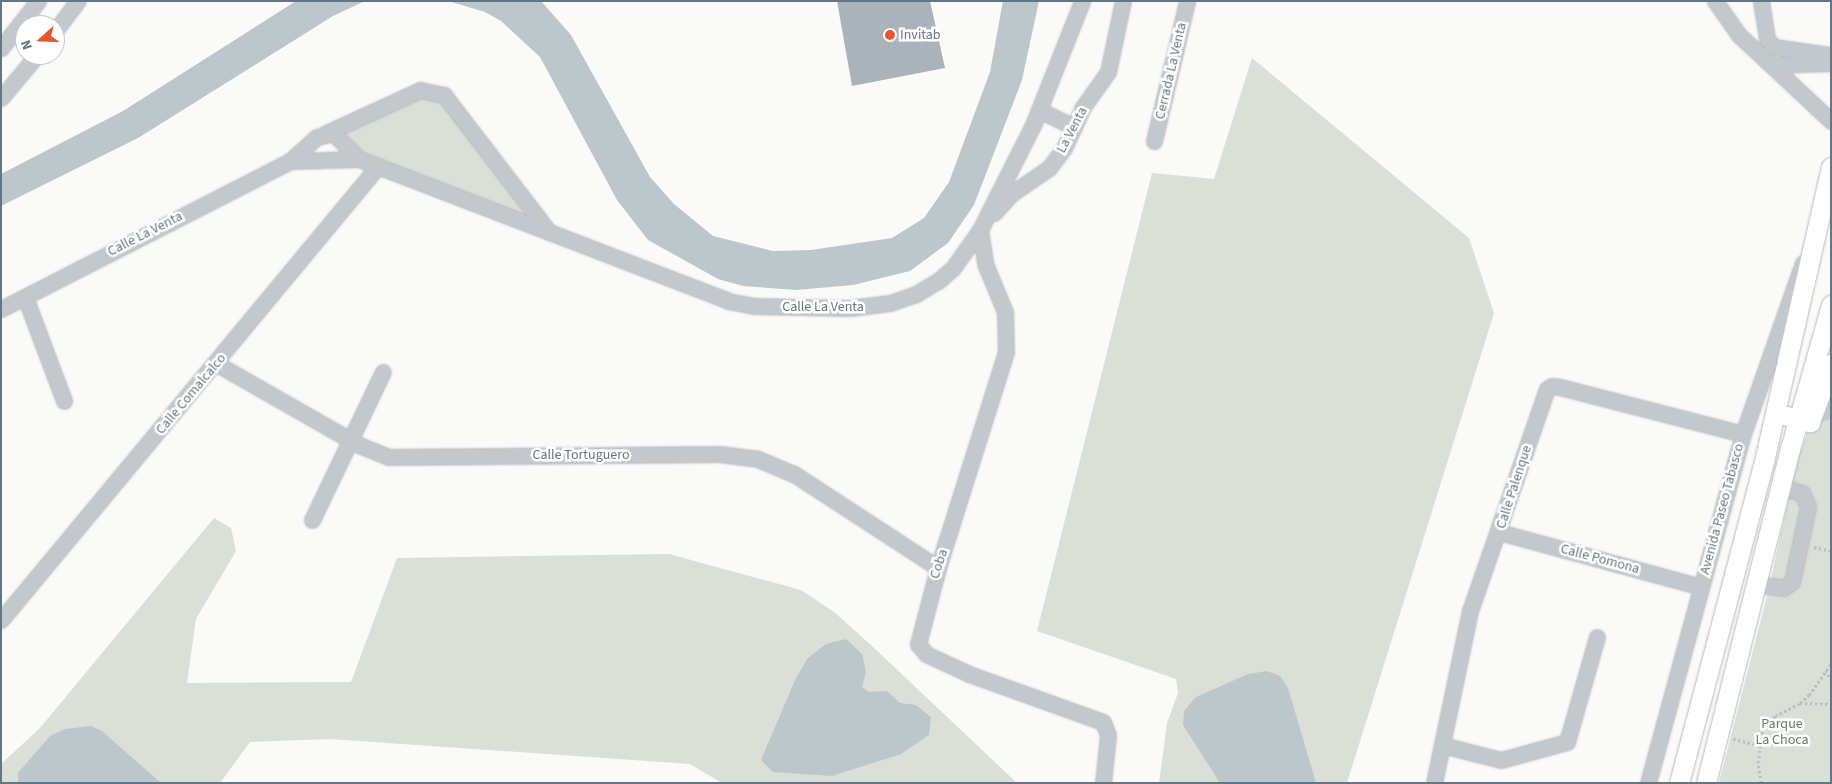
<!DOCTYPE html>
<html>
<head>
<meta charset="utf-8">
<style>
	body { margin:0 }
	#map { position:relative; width:1832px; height:784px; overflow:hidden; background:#fafaf8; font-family:"Source Sans 3",sans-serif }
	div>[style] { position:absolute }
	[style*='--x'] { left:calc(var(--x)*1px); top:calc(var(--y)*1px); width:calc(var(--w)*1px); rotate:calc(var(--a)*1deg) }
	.green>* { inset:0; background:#dadfd7 }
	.water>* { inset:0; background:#bbc7cb }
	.building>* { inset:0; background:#aab3b9 }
	.path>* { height:2.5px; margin-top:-1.25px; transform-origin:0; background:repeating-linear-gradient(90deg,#bbbfc2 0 2.5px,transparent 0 5px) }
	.roads { filter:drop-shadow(0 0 1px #b5babe) drop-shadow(0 0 1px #b5babe) }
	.minor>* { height:15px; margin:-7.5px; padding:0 7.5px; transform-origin:7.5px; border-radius:7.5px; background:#c3c8cc }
	.major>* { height:19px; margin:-9.5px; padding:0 9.5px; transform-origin:9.5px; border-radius:9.5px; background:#fff }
	.dots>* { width:14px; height:14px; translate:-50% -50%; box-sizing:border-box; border:2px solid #fff; border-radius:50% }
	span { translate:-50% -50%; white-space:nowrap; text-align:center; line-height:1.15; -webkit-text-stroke:5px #fff; paint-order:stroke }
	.poi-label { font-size:14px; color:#657683 }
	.left { translate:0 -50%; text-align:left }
	.street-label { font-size:14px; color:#657683 }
	.park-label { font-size:14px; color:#687a64 }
	.frame { position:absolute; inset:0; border:2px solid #657683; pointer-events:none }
	.north { position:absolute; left:15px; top:15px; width:50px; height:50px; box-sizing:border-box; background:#fff; border:1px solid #c1c8cd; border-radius:50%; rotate:250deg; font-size:14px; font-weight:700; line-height:20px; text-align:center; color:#657683 }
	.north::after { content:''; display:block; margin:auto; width:18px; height:22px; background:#e4572e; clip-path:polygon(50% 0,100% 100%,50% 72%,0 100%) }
</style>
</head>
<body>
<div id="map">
	<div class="green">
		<i style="clip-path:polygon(1252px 58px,1469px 238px,1494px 313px,1347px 783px,1159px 783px,1167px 723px,1178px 693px,1176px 679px,1037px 631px,1152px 173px,1214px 179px)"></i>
		<i style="clip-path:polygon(433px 91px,549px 232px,359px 159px,339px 127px)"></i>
		<i style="clip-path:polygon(1831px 409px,1831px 783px,1719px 783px,1768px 592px,1796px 463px,1815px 413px)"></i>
		<i style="clip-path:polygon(214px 518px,231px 528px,236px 551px,196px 619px,187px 683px,351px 682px,397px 558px,669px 554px,801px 590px,834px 612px,872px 646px,1017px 783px,722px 783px,690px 764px,330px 739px,250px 742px,220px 783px,1px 783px,1px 764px,40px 728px)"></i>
	</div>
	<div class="water">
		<i style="clip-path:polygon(296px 1px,365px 1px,333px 16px,138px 138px,1px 206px,1px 174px,123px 111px)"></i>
		<i style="clip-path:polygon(448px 1px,541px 1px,571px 35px,650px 177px,674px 204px,713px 236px,773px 251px,811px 250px,892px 238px,924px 218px,949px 182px,990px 72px,1003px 1px,1039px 1px,1022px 80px,974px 205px,948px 243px,910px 271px,853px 285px,796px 290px,743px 286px,718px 279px,648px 240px,617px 200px,540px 57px,501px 21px,485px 12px)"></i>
		<i style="clip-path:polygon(846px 639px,862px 654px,866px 672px,862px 687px,869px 692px,887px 691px,900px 703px,916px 705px,931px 717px,929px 735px,901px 754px,832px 776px,773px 772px,761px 760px,796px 678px,808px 658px,826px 644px)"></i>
		<i style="clip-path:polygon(1267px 671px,1280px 676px,1288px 688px,1316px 783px,1220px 783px,1183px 725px,1184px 711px,1196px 697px,1248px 674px)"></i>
		<i style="clip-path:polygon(91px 726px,102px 731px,161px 783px,18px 783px,18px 773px,50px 736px,65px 729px)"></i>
	</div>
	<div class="building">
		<i style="clip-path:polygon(837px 1px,930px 1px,945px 68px,852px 86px)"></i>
	</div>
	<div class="path">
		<i style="--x:1814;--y:547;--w:17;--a:13"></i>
		<i style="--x:1826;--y:670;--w:11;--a:63"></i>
		<i style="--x:1800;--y:703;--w:31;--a:2"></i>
		<i style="--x:1733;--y:739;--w:27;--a:13"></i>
		<i style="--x:1761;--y:783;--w:20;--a:-99"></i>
		<i style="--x:1758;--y:763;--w:29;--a:-84"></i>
		<i style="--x:1761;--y:734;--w:23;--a:-52"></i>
		<i style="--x:1775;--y:716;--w:28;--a:-27"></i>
		<i style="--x:1800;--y:703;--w:12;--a:-42"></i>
		<i style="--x:1809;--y:695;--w:39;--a:-55"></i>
	</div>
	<div class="roads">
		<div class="minor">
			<i style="--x:1715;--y:1;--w:42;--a:54.8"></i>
			<i style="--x:1739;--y:35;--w:126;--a:43.1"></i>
			<i style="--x:1761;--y:1;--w:38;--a:81"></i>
			<i style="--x:1767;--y:39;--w:11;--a:49"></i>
			<i style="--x:1774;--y:47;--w:58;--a:8"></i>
			<i style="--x:55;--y:31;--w:38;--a:-53"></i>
			<i style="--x:1;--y:48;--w:60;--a:-51.8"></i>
			<i style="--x:1774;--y:65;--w:57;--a:-2"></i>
			<i style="--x:1;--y:98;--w:56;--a:-50.1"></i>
			<i style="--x:1039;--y:110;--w:39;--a:26"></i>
			<i style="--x:324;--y:134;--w:106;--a:-24.6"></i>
			<i style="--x:420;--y:90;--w:25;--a:12"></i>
			<i style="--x:444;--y:95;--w:173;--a:52.5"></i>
			<i style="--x:1154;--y:141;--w:144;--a:-76.7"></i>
			<i style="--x:290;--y:161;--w:69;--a:-1.7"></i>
			<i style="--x:994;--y:213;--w:25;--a:-48"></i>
			<i style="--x:1011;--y:194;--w:46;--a:-34.4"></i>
			<i style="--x:1049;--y:168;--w:25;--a:-53"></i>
			<i style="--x:1064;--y:148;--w:45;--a:-65.1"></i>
			<i style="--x:1083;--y:107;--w:43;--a:-54.5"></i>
			<i style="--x:1108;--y:72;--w:73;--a:-78.1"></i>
			<i style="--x:980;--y:230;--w:36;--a:81"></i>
			<i style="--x:986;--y:266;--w:50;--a:67.6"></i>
			<i style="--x:1005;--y:312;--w:40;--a:88.6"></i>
			<i style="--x:1006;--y:352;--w:226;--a:107.5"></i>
			<i style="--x:938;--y:568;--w:79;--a:104.7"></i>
			<i style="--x:918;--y:644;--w:13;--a:51"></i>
			<i style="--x:926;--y:654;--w:47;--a:24.9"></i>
			<i style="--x:969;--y:674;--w:142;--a:19.7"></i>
			<i style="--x:1103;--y:722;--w:14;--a:69"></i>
			<i style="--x:1108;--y:735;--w:48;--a:95.9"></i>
			<i style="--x:25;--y:297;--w:111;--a:69.4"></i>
			<i style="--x:1;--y:309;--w:325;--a:-27.1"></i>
			<i style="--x:290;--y:161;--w:36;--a:-42"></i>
			<i style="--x:317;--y:137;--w:16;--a:-14"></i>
			<i style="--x:333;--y:133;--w:37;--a:45"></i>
			<i style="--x:359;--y:159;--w:395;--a:21"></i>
			<i style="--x:728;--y:301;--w:26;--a:11"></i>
			<i style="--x:754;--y:306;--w:96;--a:1.2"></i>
			<i style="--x:850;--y:308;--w:40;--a:-7.1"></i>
			<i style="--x:890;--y:303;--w:28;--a:-19"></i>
			<i style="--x:916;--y:294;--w:26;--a:-31"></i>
			<i style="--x:938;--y:281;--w:20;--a:-41"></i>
			<i style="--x:953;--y:268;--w:47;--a:-54.6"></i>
			<i style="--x:980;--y:230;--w:118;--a:-63.2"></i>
			<i style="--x:1033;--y:125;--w:133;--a:-68.4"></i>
			<i style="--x:217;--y:364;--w:163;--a:29.7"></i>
			<i style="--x:359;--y:445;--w:32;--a:22"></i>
			<i style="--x:389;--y:457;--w:330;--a:-0.5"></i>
			<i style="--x:719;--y:454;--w:39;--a:7"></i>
			<i style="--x:758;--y:459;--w:39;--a:23"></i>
			<i style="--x:794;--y:474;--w:172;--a:33.1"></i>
			<i style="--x:1815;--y:413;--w:16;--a:-14"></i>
			<i style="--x:312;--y:520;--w:164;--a:-64.4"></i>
			<i style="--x:1499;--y:532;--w:209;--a:15.2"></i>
			<i style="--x:1756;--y:584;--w:27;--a:8"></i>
			<i style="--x:1783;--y:588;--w:11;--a:-34"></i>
			<i style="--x:1792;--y:582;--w:77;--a:-78"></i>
			<i style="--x:1808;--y:507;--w:15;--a:-113"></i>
			<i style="--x:1802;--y:493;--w:23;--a:-165"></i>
			<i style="--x:1;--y:620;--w:590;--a:-50.29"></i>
			<i style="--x:1442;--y:745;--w:61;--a:14.3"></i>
			<i style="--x:1501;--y:760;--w:68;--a:-15.3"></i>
			<i style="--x:1567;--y:742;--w:109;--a:-74.1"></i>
			<i style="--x:1434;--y:783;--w:176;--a:-78.2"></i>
			<i style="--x:1470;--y:611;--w:235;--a:-70.9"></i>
			<i style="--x:1547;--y:389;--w:6;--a:-31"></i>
			<i style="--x:1552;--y:386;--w:8;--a:7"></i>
			<i style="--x:1560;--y:387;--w:189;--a:14.4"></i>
			<i style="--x:1648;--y:783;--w:362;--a:-74.8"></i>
			<i style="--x:1743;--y:434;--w:181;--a:-70.7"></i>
		</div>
		<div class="major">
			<i style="--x:1787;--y:416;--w:24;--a:15"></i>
			<i style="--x:1810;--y:422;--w:62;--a:-70.1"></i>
			<i style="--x:1679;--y:783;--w:337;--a:-75.2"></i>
			<i style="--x:1765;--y:457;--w:297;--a:-77.2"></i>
			<i style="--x:1706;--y:783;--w:344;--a:-75.9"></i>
			<i style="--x:1790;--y:449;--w:150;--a:-74.1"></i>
		</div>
	</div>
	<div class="dots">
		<i style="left:890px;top:35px;background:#e4572e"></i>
	</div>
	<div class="poi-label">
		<span class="left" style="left:900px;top:35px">Invitab</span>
	</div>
	<div class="street-label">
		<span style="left:1171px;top:71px;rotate:-77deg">Cerrada La Venta</span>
		<span style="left:1072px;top:130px;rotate:-62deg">La Venta</span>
		<span style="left:145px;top:234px;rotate:-27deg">Calle La Venta</span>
		<span style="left:823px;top:307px">Calle La Venta</span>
		<span style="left:191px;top:394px;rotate:-50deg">Calle Comalcalco</span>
		<span style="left:581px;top:455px">Calle Tortuguero</span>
		<span style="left:1514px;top:487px;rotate:-72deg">Calle Palenque</span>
		<span style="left:1722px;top:509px;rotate:-75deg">Avenida Paseo Tabasco</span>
		<span style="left:1600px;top:559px;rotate:15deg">Calle Pomona</span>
		<span style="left:939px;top:564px;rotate:-72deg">Coba</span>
	</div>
	<div class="park-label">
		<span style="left:1782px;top:732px">Parque<br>La Choca</span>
	</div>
	<div class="frame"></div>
	<div class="north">N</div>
</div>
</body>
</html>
